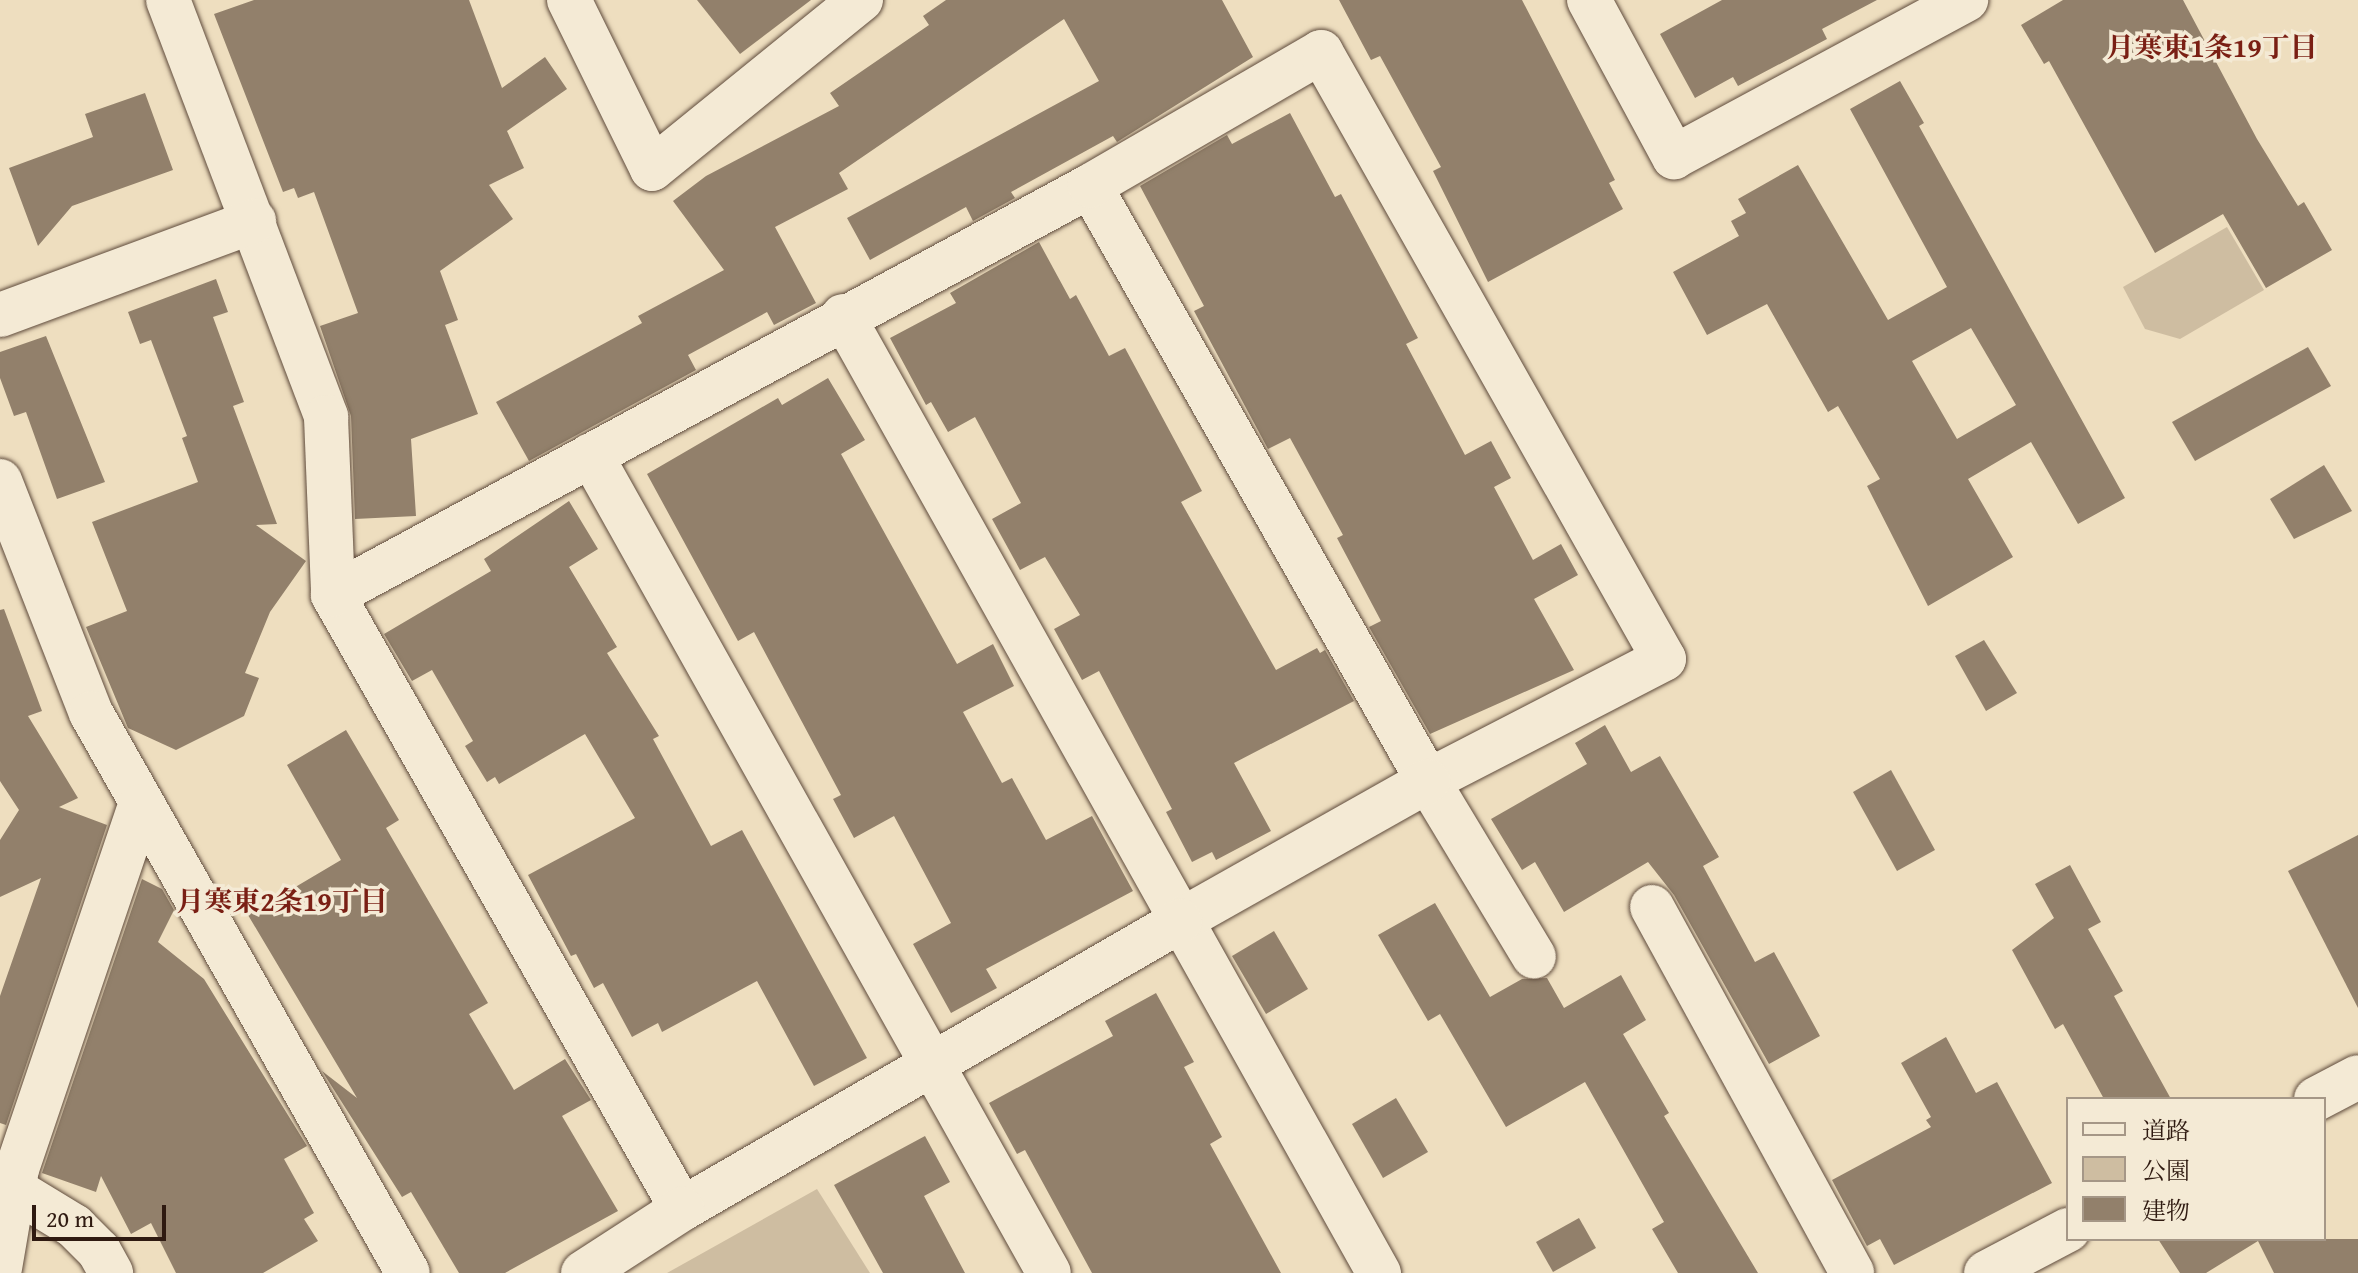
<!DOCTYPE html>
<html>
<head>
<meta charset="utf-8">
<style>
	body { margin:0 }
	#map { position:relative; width:2358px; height:1273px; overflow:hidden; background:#eedebf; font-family:"Gentium Book Plus","Noto Serif JP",serif }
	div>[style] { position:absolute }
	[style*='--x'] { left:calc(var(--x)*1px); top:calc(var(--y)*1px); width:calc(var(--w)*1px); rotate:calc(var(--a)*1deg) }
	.green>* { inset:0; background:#cebda1 }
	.building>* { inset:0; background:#92806b }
	.roads { filter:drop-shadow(0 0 2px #5f4b3c) drop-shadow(0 0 2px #5f4b3c) }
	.minor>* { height:44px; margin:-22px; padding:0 22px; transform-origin:22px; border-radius:22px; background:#f4ead5 }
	span { translate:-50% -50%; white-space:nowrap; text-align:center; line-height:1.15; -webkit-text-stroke:7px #f4ead5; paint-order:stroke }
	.neighbourhood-label { font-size:28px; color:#7a1f14; font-weight:700 }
	.legend { position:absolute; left:2066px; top:1097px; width:260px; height:144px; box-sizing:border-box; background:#f4ead5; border:2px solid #a59787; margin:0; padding:10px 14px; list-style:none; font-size:24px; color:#2f1a11 }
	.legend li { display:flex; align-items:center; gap:16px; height:40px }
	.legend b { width:40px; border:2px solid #a59787 }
	.scale { position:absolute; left:32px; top:1205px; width:134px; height:36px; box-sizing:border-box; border:4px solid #2f1a11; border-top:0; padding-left:10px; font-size:24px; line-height:28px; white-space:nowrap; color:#2f1a11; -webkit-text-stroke:6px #f4ead5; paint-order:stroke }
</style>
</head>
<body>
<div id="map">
	<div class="green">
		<i style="clip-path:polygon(2227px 227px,2264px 290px,2180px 339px,2145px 329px,2123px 287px)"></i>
		<i style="clip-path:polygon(817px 1189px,870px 1273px,667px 1273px)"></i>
	</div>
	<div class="building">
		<i style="clip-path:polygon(254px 0,469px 0,502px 88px,545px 57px,567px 89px,507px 131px,524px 168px,489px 185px,513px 219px,440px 271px,458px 320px,445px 325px,478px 414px,411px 439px,416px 516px,355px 519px,351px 416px,320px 326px,358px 313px,314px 192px,298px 198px,294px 188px,283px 192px,214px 14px)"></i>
		<i style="clip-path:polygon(697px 0,811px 0,740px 54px)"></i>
		<i style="clip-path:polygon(946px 0,1222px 0,1253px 57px,1117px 142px,1113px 136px,1011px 192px,1015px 198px,973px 221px,966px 207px,870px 260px,847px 218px,1099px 81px,1064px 19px,839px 173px,848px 189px,775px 227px,816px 303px,774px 325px,767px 312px,688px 355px,696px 370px,529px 461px,496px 402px,642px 323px,638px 316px,724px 270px,673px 201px,706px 176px,839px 106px,830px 93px,929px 25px,923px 16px)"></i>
		<i style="clip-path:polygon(1339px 0,1522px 0,1615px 180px,1609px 183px,1623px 209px,1488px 282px,1433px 171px,1441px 167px,1380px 56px,1371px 60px)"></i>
		<i style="clip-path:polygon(1722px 0,1877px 0,1822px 29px,1827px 39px,1738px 86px,1733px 77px,1695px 98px,1660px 34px)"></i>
		<i style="clip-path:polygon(2063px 0,2183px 0,2257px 139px,2298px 206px,2304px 202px,2332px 250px,2266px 288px,2223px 214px,2155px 253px,2049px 61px,2044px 64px,2021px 25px)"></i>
		<i style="clip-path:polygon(evenodd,1900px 81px,1924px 123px,1919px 126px,2125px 498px,2078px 524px,2031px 442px,1968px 479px,2013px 557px,1928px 606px,1867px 486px,1880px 479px,1838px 406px,1828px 412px,1767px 304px,1707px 335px,1673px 272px,1739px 236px,1731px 221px,1746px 213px,1738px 199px,1798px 165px,1888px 320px,1947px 287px,1850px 109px,1900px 81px,1971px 328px,2016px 405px,1957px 439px,1912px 361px,1971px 328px)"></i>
		<i style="clip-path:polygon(145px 93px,173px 170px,72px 206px,38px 246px,9px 168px,93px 137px,85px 114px)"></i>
		<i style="clip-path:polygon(1290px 113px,1335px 197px,1341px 194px,1418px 338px,1406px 344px,1465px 455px,1491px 441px,1511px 478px,1494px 487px,1533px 560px,1561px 544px,1578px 575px,1534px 599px,1574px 670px,1430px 734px,1369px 627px,1381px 621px,1337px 538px,1343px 535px,1290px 438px,1268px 449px,1194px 311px,1204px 306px,1140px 186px,1227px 135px,1232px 144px)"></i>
		<i style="clip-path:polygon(1039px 242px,1070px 299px,1076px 295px,1109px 356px,1125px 348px,1202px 491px,1181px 502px,1276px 670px,1317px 648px,1320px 653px,1325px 650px,1354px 701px,1234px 763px,1271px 831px,1216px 860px,1212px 852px,1192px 862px,1166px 812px,1172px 809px,1099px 671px,1082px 680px,1054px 629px,1080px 615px,1045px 557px,1020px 570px,992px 519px,1021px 503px,975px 417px,948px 432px,931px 402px,926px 405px,890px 338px,956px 303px,950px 293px)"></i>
		<i style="clip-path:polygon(216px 279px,228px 312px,213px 317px,244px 402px,233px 406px,277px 524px,256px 525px,306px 561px,270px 612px,245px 673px,259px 678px,244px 716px,176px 750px,128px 728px,86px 627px,127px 611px,92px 522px,198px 482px,182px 438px,187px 436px,151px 340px,140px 344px,128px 312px)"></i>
		<i style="clip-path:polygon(46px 336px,105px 482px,57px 499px,26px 412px,14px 416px,0 378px,0 352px)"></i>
		<i style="clip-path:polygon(2308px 347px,2331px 386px,2195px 461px,2172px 422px)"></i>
		<i style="clip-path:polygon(828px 378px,865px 440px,841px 454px,957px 664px,993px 644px,1014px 686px,963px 712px,1002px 783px,1012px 778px,1046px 840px,1092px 816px,1133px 891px,986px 969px,997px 988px,951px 1013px,913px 944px,951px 923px,894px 816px,854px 838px,833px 799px,841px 795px,754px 632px,738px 641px,647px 474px,778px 398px,782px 405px)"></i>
		<i style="clip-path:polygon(2324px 465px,2352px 511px,2294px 539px,2270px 499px)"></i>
		<i style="clip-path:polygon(569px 501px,598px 549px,569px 567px,617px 647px,607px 653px,659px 736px,653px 739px,711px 846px,742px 830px,867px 1058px,814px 1086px,757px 981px,662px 1032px,658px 1023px,632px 1037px,603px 983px,594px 988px,576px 954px,571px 956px,528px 875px,635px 818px,585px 734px,499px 784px,495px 777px,487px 782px,465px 746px,473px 741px,432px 670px,412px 681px,384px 634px,491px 571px,484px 559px)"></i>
		<i style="clip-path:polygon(4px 609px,42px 711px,28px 716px,78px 798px,59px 807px,107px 825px,6px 1125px,0 1123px,0 996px,41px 878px,0 897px,0 840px,19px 810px,0 781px,0 610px)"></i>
		<i style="clip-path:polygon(1984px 640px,2017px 693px,1986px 711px,1955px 656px)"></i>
		<i style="clip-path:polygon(1605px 725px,1631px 772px,1660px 756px,1719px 857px,1703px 866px,1755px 962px,1774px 952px,1820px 1036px,1769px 1064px,1674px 895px,1648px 862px,1564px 912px,1535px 862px,1522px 870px,1491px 819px,1587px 764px,1575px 743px)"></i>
		<i style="clip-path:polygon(346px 730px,399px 820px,386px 828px,488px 1003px,469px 1014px,514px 1090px,565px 1059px,591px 1100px,562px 1116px,618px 1211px,505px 1273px,459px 1273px,411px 1192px,402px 1197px,322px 1071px,357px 1098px,248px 915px,341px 860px,287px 765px)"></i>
		<i style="clip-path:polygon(1891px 770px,1935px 850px,1897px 871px,1853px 792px)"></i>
		<i style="clip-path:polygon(2358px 835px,2358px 1008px,2288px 871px)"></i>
		<i style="clip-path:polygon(2070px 865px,2101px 922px,2088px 929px,2123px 991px,2114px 996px,2171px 1099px,2104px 1099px,2063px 1024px,2055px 1029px,2012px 950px,2054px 918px,2035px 884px)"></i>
		<i style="clip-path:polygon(142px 879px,162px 889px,174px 910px,158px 942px,204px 979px,307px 1146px,284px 1159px,314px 1213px,304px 1219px,318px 1241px,263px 1273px,176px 1273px,151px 1223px,131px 1234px,101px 1176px,96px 1192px,42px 1173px)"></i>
		<i style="clip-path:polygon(1435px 903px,1490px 997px,1522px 979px,1547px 978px,1564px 1008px,1621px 975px,1646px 1020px,1623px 1034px,1669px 1113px,1664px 1116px,1758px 1273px,1678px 1273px,1652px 1229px,1664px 1222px,1585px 1082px,1506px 1127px,1440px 1014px,1428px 1021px,1378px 935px)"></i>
		<i style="clip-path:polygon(1274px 931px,1308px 989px,1266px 1014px,1232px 956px)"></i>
		<i style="clip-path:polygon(1156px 993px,1194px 1062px,1184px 1067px,1222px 1137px,1210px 1144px,1281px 1273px,1092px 1273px,1025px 1150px,1017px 1154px,989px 1103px,1113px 1036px,1105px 1021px)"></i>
		<i style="clip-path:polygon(1946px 1037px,1976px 1093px,1997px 1082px,2052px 1183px,1894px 1265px,1880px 1239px,1867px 1246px,1832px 1180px,1931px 1127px,1926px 1120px,1931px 1117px,1901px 1063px)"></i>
		<i style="clip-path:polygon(1396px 1098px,1428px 1152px,1383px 1178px,1352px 1124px)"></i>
		<i style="clip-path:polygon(925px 1136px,950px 1182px,924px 1196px,965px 1273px,883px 1273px,834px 1185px)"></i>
		<i style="clip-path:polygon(1579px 1218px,1596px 1248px,1553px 1272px,1536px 1242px)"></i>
		<i style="clip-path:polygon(2158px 1239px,2358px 1239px,2358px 1273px,2274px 1273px,2258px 1241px,2206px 1273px,2180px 1273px)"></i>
	</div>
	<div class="roads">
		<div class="minor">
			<i style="--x:168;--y:0;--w:446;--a:69.2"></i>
			<i style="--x:326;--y:417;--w:178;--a:87.7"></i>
			<i style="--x:333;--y:595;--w:706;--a:60.39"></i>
			<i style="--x:569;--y:0;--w:188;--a:63.8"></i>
			<i style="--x:652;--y:169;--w:269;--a:-39"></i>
			<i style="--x:1589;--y:0;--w:179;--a:61.6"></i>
			<i style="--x:1674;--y:157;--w:332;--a:-28.3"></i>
			<i style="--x:1090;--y:186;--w:684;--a:60.4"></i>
			<i style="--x:1428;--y:781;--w:205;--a:58.9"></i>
			<i style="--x:0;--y:315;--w:271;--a:-20.3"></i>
			<i style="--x:843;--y:316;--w:1097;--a:60.75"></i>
			<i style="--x:591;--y:455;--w:937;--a:60.76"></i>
			<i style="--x:0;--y:481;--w:249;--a:68.6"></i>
			<i style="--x:91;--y:713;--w:643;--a:60.49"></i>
			<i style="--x:333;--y:595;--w:860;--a:-28.38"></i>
			<i style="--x:1090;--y:186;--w:267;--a:-30.1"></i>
			<i style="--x:1321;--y:52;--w:697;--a:60.53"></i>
			<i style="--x:1664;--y:659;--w:266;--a:152.7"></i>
			<i style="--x:1428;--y:781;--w:285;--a:150.6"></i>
			<i style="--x:1180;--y:921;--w:575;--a:149.96"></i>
			<i style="--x:682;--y:1209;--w:118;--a:147.1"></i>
			<i style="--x:1652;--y:907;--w:417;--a:61.3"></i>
			<i style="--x:2316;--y:1099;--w:47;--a:-27.6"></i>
			<i style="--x:0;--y:1181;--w:87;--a:31.3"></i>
			<i style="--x:74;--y:1226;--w:35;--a:45"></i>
			<i style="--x:99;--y:1251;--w:25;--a:61"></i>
			<i style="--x:0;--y:1268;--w:100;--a:-80.3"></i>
			<i style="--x:17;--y:1169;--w:383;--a:-71.3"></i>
			<i style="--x:1986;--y:1273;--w:93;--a:-27.7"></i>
		</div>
	</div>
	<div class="neighbourhood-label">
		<span style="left:2212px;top:47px">月寒東1条19丁目</span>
		<span style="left:282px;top:901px">月寒東2条19丁目</span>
	</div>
	<ul class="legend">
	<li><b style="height:10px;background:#f4ead5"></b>道路</li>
	<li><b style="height:22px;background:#cebda1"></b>公園</li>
	<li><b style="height:22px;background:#92806b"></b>建物</li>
	</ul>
	<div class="scale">20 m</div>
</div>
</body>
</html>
